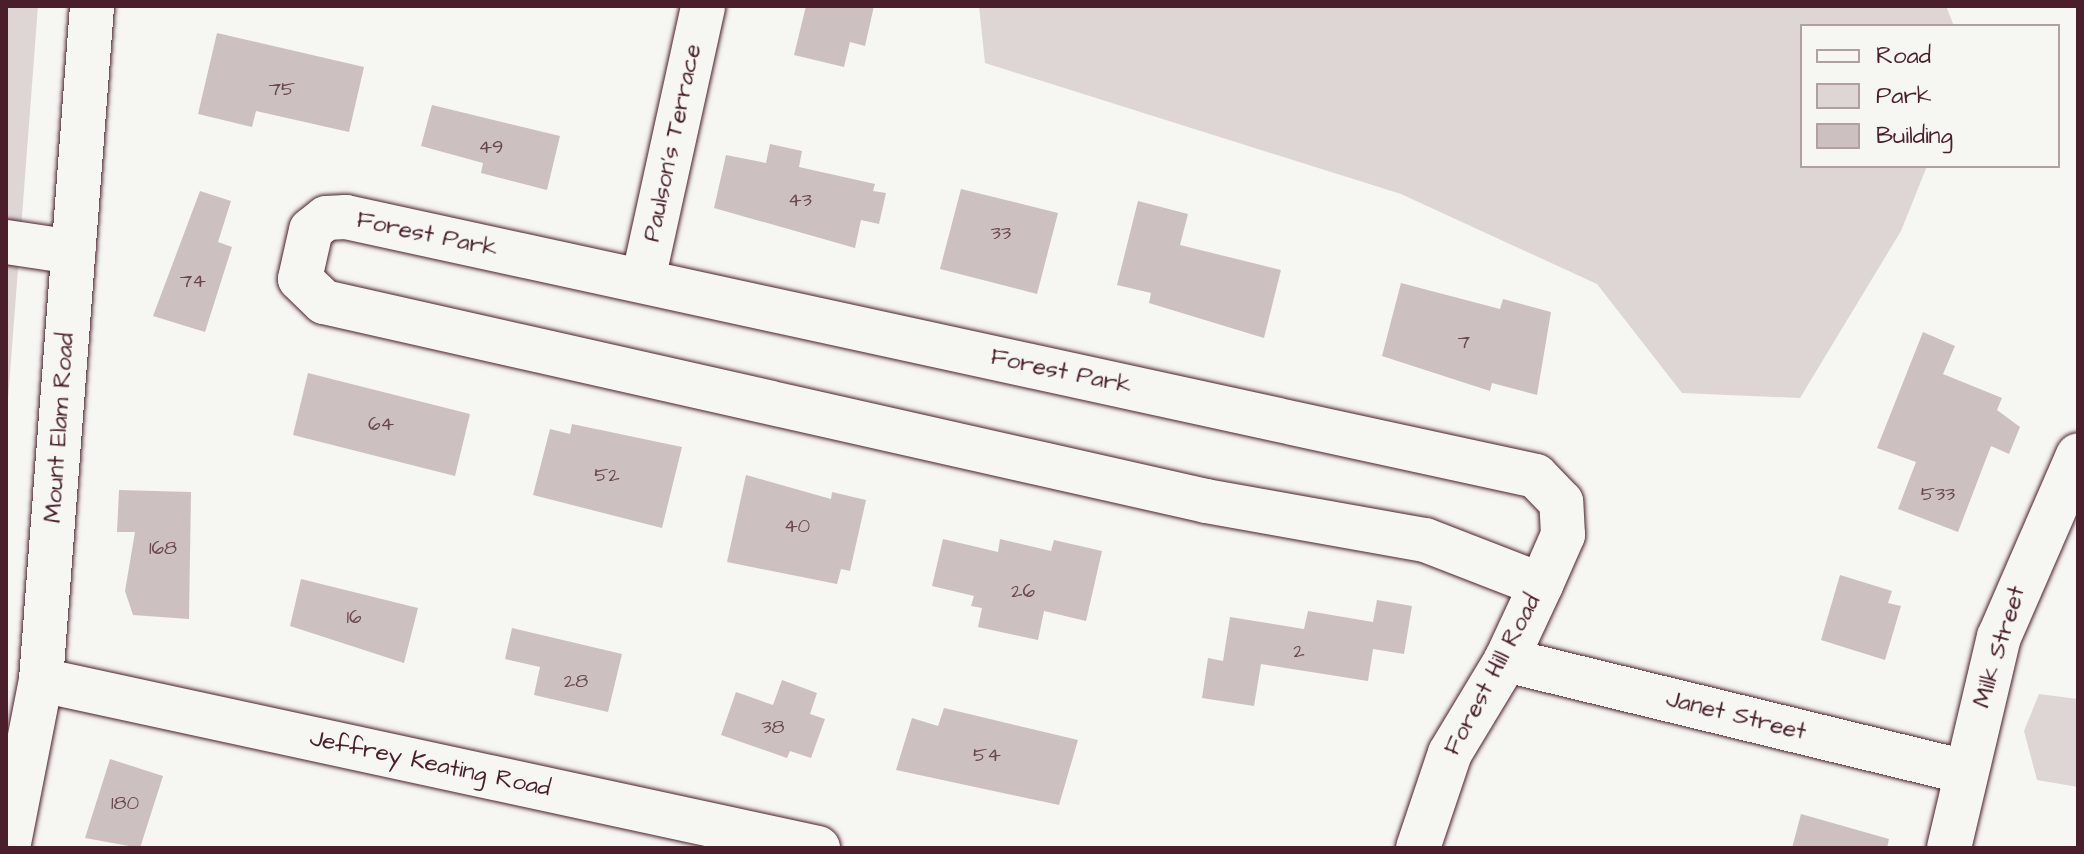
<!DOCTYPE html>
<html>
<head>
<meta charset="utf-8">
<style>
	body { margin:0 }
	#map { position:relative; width:2084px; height:854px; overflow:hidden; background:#f6f6f2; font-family:"Architects Daughter",sans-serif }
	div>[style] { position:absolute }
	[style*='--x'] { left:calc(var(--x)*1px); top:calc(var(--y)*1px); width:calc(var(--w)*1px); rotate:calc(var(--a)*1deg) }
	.green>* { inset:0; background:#ddd6d5 }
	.building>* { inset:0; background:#ccc1c0 }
	.roads { filter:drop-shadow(0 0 2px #4a1f2b) drop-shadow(0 0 2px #4a1f2b) }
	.minor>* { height:44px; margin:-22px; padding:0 22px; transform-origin:22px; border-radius:22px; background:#f6f6f2 }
	.major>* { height:44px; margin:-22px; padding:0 22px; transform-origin:22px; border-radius:22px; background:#f6f6f2 }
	span { translate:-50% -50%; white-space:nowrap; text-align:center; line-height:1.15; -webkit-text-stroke:6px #f6f6f2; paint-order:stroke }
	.number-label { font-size:20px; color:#6a4850 }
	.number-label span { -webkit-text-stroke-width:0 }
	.street-label { font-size:24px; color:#4a1f2b }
	.frame { position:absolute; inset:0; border:8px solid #4a1f2b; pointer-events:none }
	.legend { position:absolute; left:1800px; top:24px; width:260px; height:144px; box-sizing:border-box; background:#f6f6f2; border:2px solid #b1a0a2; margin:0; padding:10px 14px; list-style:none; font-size:24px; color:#4a1f2b }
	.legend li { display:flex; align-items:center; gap:16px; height:40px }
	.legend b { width:40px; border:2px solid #b1a0a2 }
</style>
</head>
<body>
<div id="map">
	<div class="green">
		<i style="clip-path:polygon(6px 6px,38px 6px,6px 426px)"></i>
		<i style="clip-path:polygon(979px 6px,1946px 6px,1954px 26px,1802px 26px,1802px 166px,1927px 166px,1901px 231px,1800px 398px,1682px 393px,1597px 284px,1401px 194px,985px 63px)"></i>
		<i style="clip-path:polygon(2039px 694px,2078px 699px,2078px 787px,2037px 780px,2024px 731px)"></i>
	</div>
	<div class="building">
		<i style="clip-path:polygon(806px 6px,874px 6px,865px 46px,850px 42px,844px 67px,794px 55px)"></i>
		<i style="clip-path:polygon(217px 33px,364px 67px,349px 132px,256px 111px,252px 127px,198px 114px)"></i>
		<i style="clip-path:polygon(432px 105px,560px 136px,547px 190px,481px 173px,483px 163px,421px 146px)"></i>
		<i style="clip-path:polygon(770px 144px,802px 151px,799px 167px,875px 184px,873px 191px,886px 193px,879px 224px,861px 220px,855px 248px,714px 208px,726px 155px,766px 163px)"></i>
		<i style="clip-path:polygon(961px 189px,1058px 213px,1037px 294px,940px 269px)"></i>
		<i style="clip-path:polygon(200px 191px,231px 201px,218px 242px,232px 247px,205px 332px,153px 316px)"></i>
		<i style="clip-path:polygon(1138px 201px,1188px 214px,1180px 245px,1281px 270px,1264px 338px,1149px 303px,1151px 293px,1117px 285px)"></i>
		<i style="clip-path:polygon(1401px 283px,1500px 309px,1503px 299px,1551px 312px,1537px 395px,1492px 383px,1490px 391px,1382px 356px)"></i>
		<i style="clip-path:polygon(1923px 332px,1955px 346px,1943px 374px,2002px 398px,1997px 410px,2020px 427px,2009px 454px,1991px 446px,1958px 532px,1898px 509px,1916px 462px,1877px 448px)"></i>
		<i style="clip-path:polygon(308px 373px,470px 414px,455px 476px,293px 435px)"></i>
		<i style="clip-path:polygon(572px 424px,682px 447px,662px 528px,533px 495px,550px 429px,570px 434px)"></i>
		<i style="clip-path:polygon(746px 475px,831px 499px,832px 492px,866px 500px,850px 571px,841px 569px,837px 584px,727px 562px)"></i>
		<i style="clip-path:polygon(119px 490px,191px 492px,189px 619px,133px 615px,125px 591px,135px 532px,117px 532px)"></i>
		<i style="clip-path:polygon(943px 539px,998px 552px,1000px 539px,1051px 551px,1054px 540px,1102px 551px,1086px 621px,1044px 611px,1038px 640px,978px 627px,982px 608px,971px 606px,974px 596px,932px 586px)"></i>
		<i style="clip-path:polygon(1840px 575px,1892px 591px,1888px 603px,1901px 606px,1885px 660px,1821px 640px)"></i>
		<i style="clip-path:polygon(301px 579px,418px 608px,404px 663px,290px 626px)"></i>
		<i style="clip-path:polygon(1377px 600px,1412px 606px,1404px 654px,1373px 649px,1368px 681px,1261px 664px,1254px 706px,1202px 698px,1208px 658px,1223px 661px,1230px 617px,1304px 629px,1308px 611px,1373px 622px)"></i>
		<i style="clip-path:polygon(512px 628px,622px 654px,608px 712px,534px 695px,540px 667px,505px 659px)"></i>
		<i style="clip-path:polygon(782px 680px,817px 693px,810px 714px,825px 719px,811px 758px,790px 751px,787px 758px,721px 735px,736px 692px,773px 705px)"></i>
		<i style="clip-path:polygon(944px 708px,1078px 740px,1059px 805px,896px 770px,912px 718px,938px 726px)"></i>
		<i style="clip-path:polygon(110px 759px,163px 776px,140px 848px,85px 838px)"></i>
		<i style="clip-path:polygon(1801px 814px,1889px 839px,1887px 848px,1792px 848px)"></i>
	</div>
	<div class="roads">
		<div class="minor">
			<i style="--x:6;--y:242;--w:68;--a:8.5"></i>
			<i style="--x:643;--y:280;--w:280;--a:-77.6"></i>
			<i style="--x:1506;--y:660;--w:473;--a:13.7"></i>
			<i style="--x:41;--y:680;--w:795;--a:12.2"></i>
			<i style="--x:1418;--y:848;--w:100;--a:-71.4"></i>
			<i style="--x:1450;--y:753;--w:109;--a:-58.9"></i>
			<i style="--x:1506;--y:660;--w:83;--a:-65"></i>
			<i style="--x:1541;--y:585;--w:55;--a:-66.3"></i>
			<i style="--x:1563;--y:535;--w:33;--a:-93"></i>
			<i style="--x:1561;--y:502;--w:36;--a:-134"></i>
			<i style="--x:1536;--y:476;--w:1218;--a:-167.72"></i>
			<i style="--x:346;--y:217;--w:20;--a:177"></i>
			<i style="--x:326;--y:218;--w:19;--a:141"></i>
			<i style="--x:311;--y:230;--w:50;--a:102.7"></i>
			<i style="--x:300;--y:279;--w:33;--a:44"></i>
			<i style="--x:324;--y:302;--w:904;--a:12.71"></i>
			<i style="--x:1206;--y:501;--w:222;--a:10.1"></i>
			<i style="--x:1425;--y:540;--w:124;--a:21.2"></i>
			<i style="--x:1949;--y:848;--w:217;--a:-76.7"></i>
			<i style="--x:1999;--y:637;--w:198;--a:-66.5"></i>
		</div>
		<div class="major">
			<i style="--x:8;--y:848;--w:171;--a:-78.9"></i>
			<i style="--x:41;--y:680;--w:676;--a:-85.67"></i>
		</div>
	</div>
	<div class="number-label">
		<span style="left:282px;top:89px">75</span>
		<span style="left:491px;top:147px">49</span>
		<span style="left:800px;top:200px">43</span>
		<span style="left:1001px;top:233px">33</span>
		<span style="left:193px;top:281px">74</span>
		<span style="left:1464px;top:342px">7</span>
		<span style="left:381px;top:424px">64</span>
		<span style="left:607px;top:475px">52</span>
		<span style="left:1938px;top:494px">533</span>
		<span style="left:797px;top:526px">40</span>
		<span style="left:163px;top:548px">168</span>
		<span style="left:1023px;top:591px">26</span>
		<span style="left:354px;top:617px">16</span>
		<span style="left:1299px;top:651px">2</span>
		<span style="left:576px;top:681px">28</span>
		<span style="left:773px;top:727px">38</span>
		<span style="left:987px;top:755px">54</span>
		<span style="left:125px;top:803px">180</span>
	</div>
	<div class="street-label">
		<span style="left:673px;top:143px;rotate:-78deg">Paulson's Terrace</span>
		<span style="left:427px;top:235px;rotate:12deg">Forest Park</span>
		<span style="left:1061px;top:372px;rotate:12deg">Forest Park</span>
		<span style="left:60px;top:428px;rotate:-86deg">Mount Elam Road</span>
		<span style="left:2000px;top:647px;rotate:-73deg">Milk Street</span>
		<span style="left:1493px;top:675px;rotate:-62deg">Forest Hill Road</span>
		<span style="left:1736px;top:716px;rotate:14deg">Janet Street</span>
		<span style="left:430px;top:764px;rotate:12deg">Jeffrey Keating Road</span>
	</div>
	<div class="frame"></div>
	<ul class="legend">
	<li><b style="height:10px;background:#f6f6f2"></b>Road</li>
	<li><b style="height:22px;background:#ddd6d5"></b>Park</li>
	<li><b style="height:22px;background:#ccc1c0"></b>Building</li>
	</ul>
</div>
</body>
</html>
